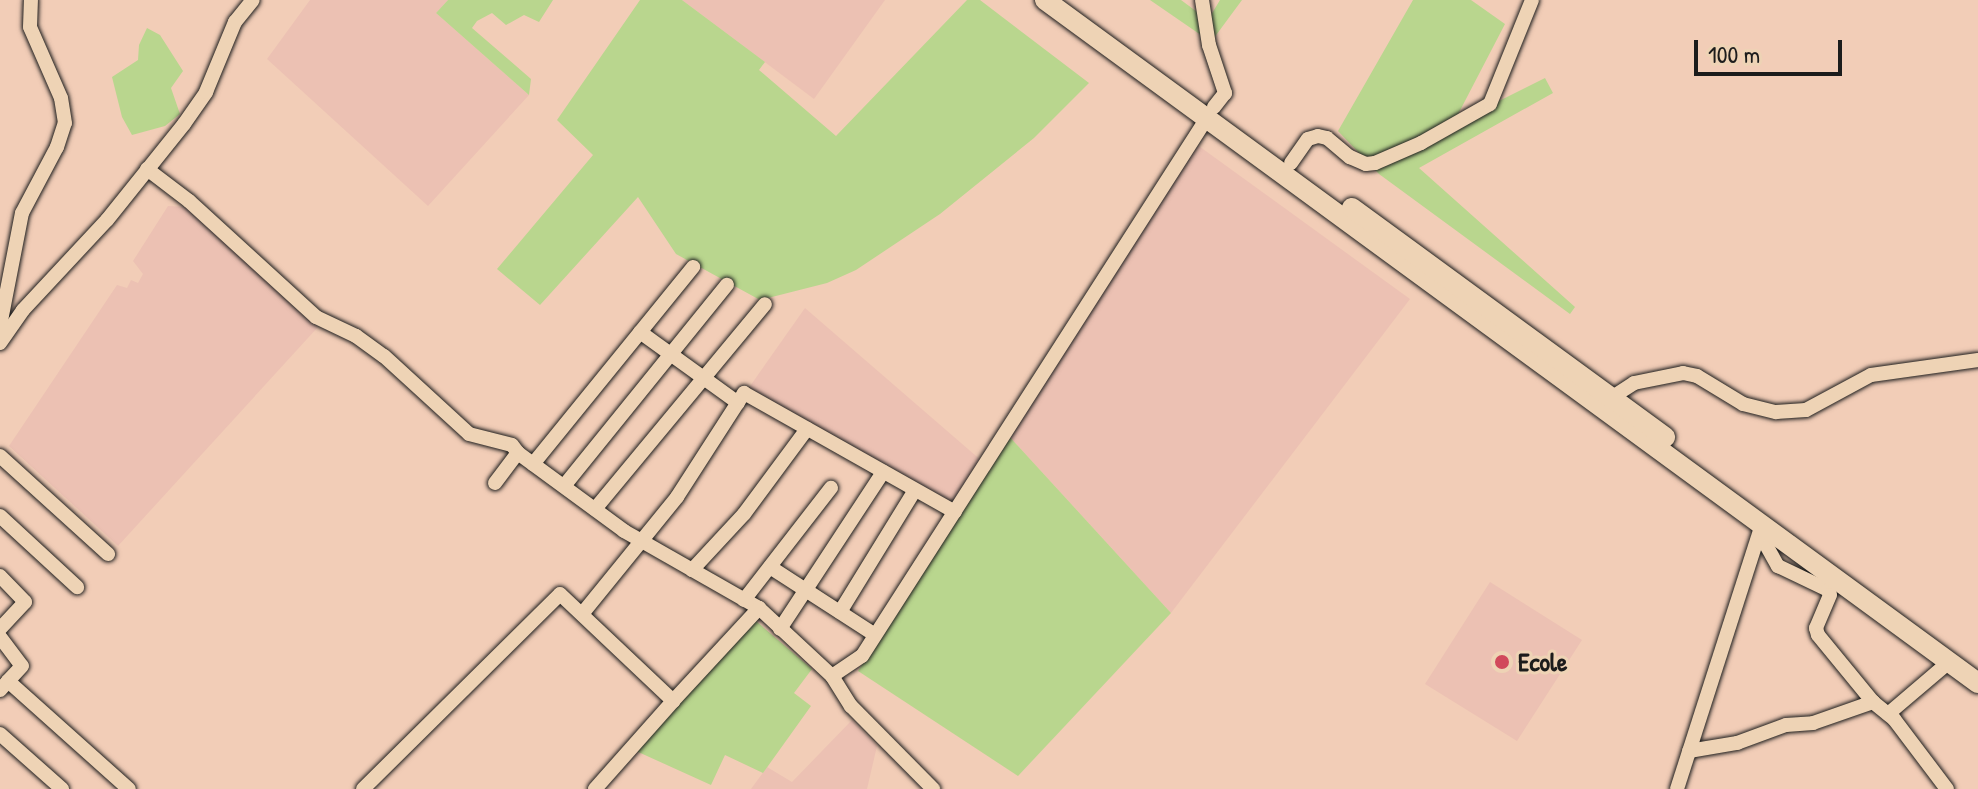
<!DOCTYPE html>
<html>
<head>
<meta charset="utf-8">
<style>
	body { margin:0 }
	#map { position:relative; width:1978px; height:789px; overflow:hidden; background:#f2cdb7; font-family:"Patrick Hand",sans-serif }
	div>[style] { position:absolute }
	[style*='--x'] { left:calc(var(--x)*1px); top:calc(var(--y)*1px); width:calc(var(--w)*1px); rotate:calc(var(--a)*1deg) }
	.built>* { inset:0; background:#ecc1b3 }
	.green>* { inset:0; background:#b9d68e }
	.roads { filter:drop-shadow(0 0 2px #1c1c1c) drop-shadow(0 0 2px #1c1c1c) }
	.minor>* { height:14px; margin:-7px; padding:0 7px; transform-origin:7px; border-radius:7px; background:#eed3b5 }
	.highway>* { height:20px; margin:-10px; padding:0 10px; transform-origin:10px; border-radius:10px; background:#eed3b5 }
	.dots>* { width:22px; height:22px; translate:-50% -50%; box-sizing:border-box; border:4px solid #eed3b5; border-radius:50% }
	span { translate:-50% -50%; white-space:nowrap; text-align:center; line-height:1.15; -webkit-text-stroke:6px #eed3b5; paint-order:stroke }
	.poi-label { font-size:26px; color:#1c1c1c; font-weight:700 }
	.left { translate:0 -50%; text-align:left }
	.scale { position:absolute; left:1694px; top:40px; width:148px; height:36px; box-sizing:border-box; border:4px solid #1c1c1c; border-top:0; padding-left:10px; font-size:24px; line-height:28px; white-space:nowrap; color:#1c1c1c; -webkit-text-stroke:6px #eed3b5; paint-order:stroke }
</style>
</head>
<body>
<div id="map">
	<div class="built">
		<i style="clip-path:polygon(310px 0,448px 0,436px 13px,529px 95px,428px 206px,267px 59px)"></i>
		<i style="clip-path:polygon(682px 0,885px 0,814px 99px)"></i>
		<i style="clip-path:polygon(1196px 144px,1410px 299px,1171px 613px,1008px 435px)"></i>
		<i style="clip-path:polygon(168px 206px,188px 207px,318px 327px,118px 546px,9px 446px,117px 285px,127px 288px,131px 280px,138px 283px,143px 274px,133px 261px)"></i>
		<i style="clip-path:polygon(805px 308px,983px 462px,953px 507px,748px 389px)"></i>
		<i style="clip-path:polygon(1490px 582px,1582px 640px,1517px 741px,1425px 684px)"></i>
		<i style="clip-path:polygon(852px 720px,877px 746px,867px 789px,751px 789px,767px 767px,792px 782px)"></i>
	</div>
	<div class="green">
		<i style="clip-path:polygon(448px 0,553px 0,539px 22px,524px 15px,506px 25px,492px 13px,477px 21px,472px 28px,531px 79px,529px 95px,436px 13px)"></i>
		<i style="clip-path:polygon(640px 0,682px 0,765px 62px,759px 70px,836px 136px,967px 0,980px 0,1089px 83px,1034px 138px,940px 214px,856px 270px,827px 283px,760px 300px,676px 254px,638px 197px,540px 305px,497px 269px,593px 155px,557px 120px)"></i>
		<i style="clip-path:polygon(1150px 0,1181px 0,1208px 20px,1220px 0,1242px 0,1211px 42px)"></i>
		<i style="clip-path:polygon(1413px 0,1471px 0,1505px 24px,1453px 124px,1545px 78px,1553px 93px,1419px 168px,1575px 307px,1570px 314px,1379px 174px,1338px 131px)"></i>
		<i style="clip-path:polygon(147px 28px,160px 35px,183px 71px,171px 88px,180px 114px,165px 126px,132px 135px,122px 117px,112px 77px,138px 60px,139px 45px)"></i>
		<i style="clip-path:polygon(1008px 435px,1171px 613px,1018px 776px,858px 671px)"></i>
		<i style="clip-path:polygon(756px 621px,812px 669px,794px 693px,811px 706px,763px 773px,725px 755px,711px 785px,636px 751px)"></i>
	</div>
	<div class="roads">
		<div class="minor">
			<i style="--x:1202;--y:0;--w:46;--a:81.2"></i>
			<i style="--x:1209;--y:45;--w:51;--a:71.6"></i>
			<i style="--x:1225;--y:93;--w:18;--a:128"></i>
			<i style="--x:1291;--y:163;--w:29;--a:-55"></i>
			<i style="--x:1308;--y:139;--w:10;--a:-17"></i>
			<i style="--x:1318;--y:136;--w:9;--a:13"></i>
			<i style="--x:1327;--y:138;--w:30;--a:40"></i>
			<i style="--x:1350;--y:157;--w:17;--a:24"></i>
			<i style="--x:1366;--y:164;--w:9;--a:-6"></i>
			<i style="--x:1375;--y:163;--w:50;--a:-23.5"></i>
			<i style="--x:1421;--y:143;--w:79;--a:-29.5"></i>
			<i style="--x:1490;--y:104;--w:112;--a:-68"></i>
			<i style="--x:147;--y:169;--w:53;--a:37.3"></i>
			<i style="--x:189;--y:201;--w:172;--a:42.4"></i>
			<i style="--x:316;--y:317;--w:44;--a:25.4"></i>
			<i style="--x:356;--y:336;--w:34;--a:36"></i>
			<i style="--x:384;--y:356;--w:115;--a:42.5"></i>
			<i style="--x:469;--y:434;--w:44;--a:14.3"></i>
			<i style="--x:512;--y:445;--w:10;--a:53"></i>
			<i style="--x:0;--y:326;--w:115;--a:-79"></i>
			<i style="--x:22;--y:213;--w:75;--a:-62.1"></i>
			<i style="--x:57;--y:147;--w:25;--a:-72"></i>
			<i style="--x:65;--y:123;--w:25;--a:-99"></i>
			<i style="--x:61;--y:98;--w:77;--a:-113.6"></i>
			<i style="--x:30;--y:27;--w:27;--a:-88"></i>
			<i style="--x:640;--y:332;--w:121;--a:35.9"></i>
			<i style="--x:0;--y:343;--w:40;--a:-55.1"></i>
			<i style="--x:23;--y:310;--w:123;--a:-47"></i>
			<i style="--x:107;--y:220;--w:123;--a:-51.3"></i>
			<i style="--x:184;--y:124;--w:39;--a:-55"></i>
			<i style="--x:206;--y:92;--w:76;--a:-67.5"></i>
			<i style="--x:235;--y:22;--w:28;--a:-51"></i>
			<i style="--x:1611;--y:398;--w:27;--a:-33"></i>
			<i style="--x:1634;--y:383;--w:50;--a:-11.5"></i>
			<i style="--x:1683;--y:373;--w:14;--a:12"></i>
			<i style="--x:1697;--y:376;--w:54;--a:31.3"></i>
			<i style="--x:1743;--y:404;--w:34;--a:14"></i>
			<i style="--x:1776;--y:412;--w:30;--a:-4"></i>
			<i style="--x:1806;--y:410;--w:74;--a:-28.3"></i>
			<i style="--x:1871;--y:375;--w:108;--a:-8"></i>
			<i style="--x:0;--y:456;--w:146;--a:42.2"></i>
			<i style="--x:533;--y:464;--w:254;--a:-50.9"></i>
			<i style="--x:495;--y:483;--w:38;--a:-53"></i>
			<i style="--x:518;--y:453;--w:132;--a:36.3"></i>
			<i style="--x:624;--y:531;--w:155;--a:29.7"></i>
			<i style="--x:759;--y:608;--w:100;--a:43"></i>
			<i style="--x:832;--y:676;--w:36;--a:58"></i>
			<i style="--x:851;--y:706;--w:117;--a:45.3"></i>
			<i style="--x:564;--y:486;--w:259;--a:-51"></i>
			<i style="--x:595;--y:509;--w:266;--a:-50.3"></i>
			<i style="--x:0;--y:516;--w:105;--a:42.7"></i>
			<i style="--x:1760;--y:534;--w:37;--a:61"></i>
			<i style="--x:1778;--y:566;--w:55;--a:25.6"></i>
			<i style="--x:1828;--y:590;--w:5;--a:68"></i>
			<i style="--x:1830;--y:595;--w:36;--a:113"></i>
			<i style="--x:1816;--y:628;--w:7;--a:74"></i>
			<i style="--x:1818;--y:635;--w:87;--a:50.6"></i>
			<i style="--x:1873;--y:702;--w:27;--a:39"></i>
			<i style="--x:1894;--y:719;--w:88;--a:52.9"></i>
			<i style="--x:770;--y:567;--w:125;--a:32.9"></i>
			<i style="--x:692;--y:570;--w:76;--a:-47.1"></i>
			<i style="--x:744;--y:514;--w:106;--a:-53.5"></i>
			<i style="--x:0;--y:576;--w:36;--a:46"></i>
			<i style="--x:25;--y:602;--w:37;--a:133"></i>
			<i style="--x:744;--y:600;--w:142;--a:-52.2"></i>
			<i style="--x:840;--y:612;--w:143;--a:-58.4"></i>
			<i style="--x:582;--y:614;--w:151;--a:-50.9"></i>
			<i style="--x:677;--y:497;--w:124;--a:-57.2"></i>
			<i style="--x:744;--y:393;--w:242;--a:29.4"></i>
			<i style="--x:780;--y:629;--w:188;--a:-56.7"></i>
			<i style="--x:0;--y:637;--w:36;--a:53"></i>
			<i style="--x:22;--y:666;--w:21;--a:133"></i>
			<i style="--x:832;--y:676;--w:36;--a:-34"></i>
			<i style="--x:862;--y:656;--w:639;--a:-57.33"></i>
			<i style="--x:0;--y:690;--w:12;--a:-48"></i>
			<i style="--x:8;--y:681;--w:162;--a:41.8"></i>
			<i style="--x:1888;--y:714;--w:80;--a:-40.4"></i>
			<i style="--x:0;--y:734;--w:83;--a:41.6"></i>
			<i style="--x:1689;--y:751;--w:49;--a:-9.5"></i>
			<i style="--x:1737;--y:743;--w:52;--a:-20.2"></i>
			<i style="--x:1786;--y:725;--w:27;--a:-4"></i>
			<i style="--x:1813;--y:723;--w:64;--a:-19.3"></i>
			<i style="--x:363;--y:789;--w:277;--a:-44.7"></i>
			<i style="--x:560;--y:594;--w:156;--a:43.4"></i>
			<i style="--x:673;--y:701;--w:127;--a:-47.2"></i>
			<i style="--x:595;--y:789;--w:118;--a:-48.4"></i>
			<i style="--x:1677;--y:789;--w:271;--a:-72.2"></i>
		</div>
		<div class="highway">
			<i style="--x:1045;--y:0;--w:1156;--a:36.21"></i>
			<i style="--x:1352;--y:208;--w:388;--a:36.2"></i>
		</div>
	</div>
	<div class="dots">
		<i style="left:1502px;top:662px;background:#d1495b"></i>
	</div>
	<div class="poi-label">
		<span class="left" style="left:1518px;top:662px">Ecole</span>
	</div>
	<div class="scale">100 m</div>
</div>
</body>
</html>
